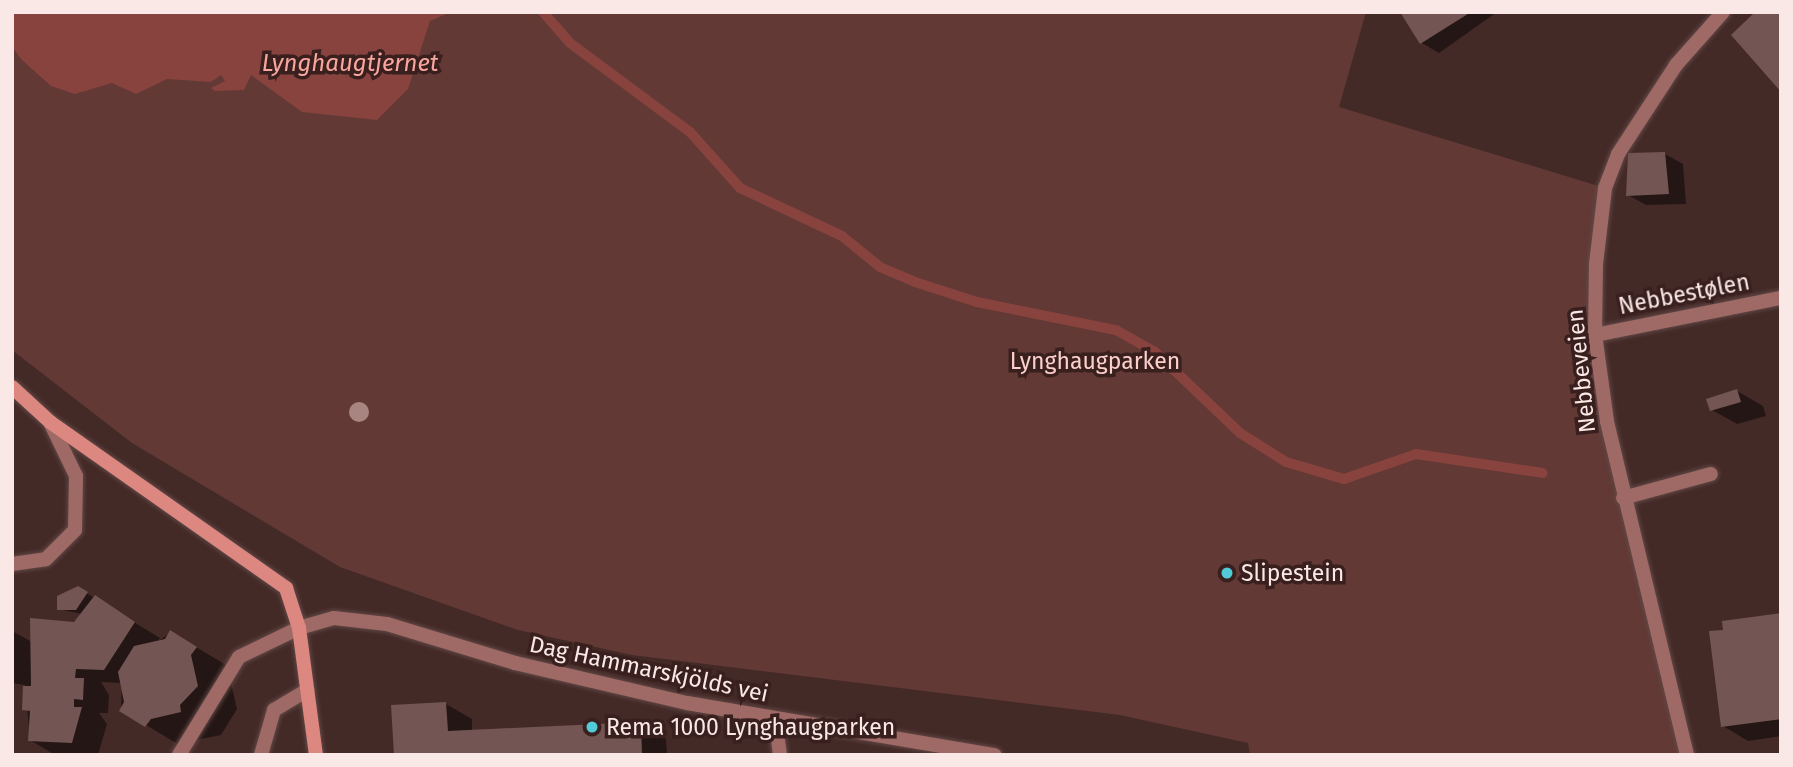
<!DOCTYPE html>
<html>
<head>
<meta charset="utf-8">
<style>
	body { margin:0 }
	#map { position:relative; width:1793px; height:767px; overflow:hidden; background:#442a27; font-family:"Fira Sans",sans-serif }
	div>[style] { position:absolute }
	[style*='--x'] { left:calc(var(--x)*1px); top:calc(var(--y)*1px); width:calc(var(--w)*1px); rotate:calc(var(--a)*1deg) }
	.green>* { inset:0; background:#623935 }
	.water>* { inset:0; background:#88433e }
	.shadow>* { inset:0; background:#0007 }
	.stream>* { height:10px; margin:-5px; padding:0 5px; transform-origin:5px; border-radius:5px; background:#88433e }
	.building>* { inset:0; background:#735653 }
	.roads { filter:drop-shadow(0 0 2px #614846) drop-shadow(0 0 2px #614846) }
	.lane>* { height:14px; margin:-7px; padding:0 7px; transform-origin:7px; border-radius:7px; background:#9f6a65 }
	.street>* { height:14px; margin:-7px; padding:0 7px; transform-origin:7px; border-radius:7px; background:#9f6a65 }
	.secondary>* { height:14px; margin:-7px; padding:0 7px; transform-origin:7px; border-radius:7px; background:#dc8880 }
	.trees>* { width:20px; height:20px; margin:-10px; border-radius:50%; background:#a98581 }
	.dots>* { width:19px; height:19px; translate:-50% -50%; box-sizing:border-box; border:4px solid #39201e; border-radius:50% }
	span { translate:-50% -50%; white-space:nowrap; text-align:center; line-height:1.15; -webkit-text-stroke:7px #39201e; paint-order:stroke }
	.street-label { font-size:23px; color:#fae8e6 }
	.park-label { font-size:23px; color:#fbcfca }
	.poi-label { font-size:23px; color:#fae8e6 }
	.left { translate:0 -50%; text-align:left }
	.water-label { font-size:24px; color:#f9a69e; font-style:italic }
	.frame { position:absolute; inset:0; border:14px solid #fae8e6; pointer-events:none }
</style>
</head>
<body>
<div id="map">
	<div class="green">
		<i style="clip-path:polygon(12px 12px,1366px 12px,1339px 107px,1605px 188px,1595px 335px,1687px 755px,1250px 755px,1248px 743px,1120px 715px,632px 655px,518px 630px,340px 567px,132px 443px,12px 350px)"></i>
	</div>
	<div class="water">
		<i style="clip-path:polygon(12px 12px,451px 12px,430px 21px,408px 89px,377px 120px,302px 112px,251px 75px,244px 90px,215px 91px,211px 88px,225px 81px,221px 75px,211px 82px,167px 79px,136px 94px,112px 83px,75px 94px,51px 86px,22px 60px,12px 47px)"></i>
	</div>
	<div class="shadow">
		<i style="clip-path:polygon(1402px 12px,1497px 12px,1439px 53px,1422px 43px)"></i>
		<i style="clip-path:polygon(1665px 154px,1683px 164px,1686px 204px,1646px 205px,1628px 195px)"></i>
		<i style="clip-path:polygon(1737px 391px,1763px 406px,1766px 416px,1737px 424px,1712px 410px)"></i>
		<i style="clip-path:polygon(78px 588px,160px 638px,157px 642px,171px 632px,236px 671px,230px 679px,237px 709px,221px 735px,191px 741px,186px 749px,121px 710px,122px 683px,101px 682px,109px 695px,108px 713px,99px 713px,107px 724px,98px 755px,55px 755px,30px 740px,25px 685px,12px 683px,12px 631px,32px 642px,75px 623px,82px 614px,58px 609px)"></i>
		<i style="clip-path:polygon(1781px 615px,1781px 736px,1748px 741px,1723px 726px,1725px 631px)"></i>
		<i style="clip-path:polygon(446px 704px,472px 719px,472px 732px,640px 724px,666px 739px,667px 755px,396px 755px)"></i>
	</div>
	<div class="stream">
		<i style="--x:543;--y:12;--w:41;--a:48.9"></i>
		<i style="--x:570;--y:43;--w:149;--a:36.6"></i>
		<i style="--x:690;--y:132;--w:75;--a:48.2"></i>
		<i style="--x:740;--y:188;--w:113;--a:25.2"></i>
		<i style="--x:842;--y:236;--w:49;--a:39.2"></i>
		<i style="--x:880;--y:267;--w:38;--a:23"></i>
		<i style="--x:915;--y:282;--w:65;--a:17.9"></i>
		<i style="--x:977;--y:302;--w:142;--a:11.4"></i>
		<i style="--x:1116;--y:330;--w:45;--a:29.4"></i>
		<i style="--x:1155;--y:352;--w:117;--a:43.6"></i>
		<i style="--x:1240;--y:433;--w:54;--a:32.2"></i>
		<i style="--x:1286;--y:462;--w:60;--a:16.3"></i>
		<i style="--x:1344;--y:479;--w:76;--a:-19.1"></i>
		<i style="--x:1416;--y:454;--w:128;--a:8.5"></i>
	</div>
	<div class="building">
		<i style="clip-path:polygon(1400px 12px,1471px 12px,1420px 44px)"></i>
		<i style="clip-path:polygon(1755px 12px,1781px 12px,1781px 92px,1731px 35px)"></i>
		<i style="clip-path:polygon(1665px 152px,1669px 194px,1626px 196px,1628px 153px)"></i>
		<i style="clip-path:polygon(1737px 389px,1741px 402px,1710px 411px,1706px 399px)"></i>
		<i style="clip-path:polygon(78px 586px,88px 592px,76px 610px,57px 610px,57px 596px)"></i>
		<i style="clip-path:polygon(95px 595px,135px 622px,104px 670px,76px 669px,75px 678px,84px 678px,83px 700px,74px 699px,74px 707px,82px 707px,72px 743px,28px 741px,30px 711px,22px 710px,23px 686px,31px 686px,30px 618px,74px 622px)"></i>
		<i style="clip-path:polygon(1781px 613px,1781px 719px,1721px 727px,1709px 631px,1723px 630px,1722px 621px)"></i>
		<i style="clip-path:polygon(170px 630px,197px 647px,191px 655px,198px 686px,180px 705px,181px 712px,151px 719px,145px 727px,119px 711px,124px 702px,118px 672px,134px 646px,165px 639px)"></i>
		<i style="clip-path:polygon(446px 702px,448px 731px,641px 722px,642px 755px,394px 755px,391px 705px)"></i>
	</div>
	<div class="roads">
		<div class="lane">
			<i style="--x:1623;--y:498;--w:91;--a:-15.3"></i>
			<i style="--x:299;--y:628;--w:36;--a:-16"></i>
			<i style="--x:334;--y:618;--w:53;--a:6.5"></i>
			<i style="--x:387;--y:624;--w:134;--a:16.9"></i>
			<i style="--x:515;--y:663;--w:177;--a:13.1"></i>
			<i style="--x:687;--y:703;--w:312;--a:9.6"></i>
			<i style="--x:775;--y:719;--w:36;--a:82"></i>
			<i style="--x:261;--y:755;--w:47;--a:-73.9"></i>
			<i style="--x:274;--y:710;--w:39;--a:-31"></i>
		</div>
		<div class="street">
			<i style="--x:1595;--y:335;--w:190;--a:-11.3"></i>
			<i style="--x:12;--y:564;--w:34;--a:-8"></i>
			<i style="--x:46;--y:559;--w:41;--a:-45"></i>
			<i style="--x:75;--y:530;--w:54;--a:-88.9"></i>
			<i style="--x:76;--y:476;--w:60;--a:-115.7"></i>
			<i style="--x:179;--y:755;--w:115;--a:-58.5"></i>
			<i style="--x:239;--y:657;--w:67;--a:-25.8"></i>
			<i style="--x:1687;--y:755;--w:343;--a:-103.5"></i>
			<i style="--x:1607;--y:421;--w:87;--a:-97.9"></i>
			<i style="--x:1595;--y:335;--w:71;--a:-89.2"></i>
			<i style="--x:1596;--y:264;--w:77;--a:-83.2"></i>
			<i style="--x:1605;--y:188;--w:36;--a:-69"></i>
			<i style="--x:1618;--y:154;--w:106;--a:-56.9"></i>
			<i style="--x:1676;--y:65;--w:71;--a:-48.4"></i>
		</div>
		<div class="secondary">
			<i style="--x:12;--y:387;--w:52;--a:42.6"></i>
			<i style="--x:50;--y:422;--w:289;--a:35.1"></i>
			<i style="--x:286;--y:588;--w:42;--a:72"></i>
			<i style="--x:299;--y:628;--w:128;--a:82.4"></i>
		</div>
	</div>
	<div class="trees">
		<i style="left:359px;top:412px"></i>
	</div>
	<div class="dots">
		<i style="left:1227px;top:573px;background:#52cbd9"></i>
		<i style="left:592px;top:727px;background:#52cbd9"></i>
	</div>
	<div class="street-label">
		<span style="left:1684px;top:294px;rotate:-11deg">Nebbestølen</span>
		<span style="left:1581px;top:371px;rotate:-96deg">Nebbeveien</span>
		<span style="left:649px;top:669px;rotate:12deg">Dag Hammarskjölds vei</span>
	</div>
	<div class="park-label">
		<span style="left:1095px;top:361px">Lynghaugparken</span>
	</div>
	<div class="poi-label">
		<span class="left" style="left:1241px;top:573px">Slipestein</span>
		<span class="left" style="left:606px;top:727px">Rema 1000 Lynghaugparken</span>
	</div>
	<div class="water-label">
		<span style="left:350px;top:64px">Lynghaugtjernet</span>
	</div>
	<div class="frame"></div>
</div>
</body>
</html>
